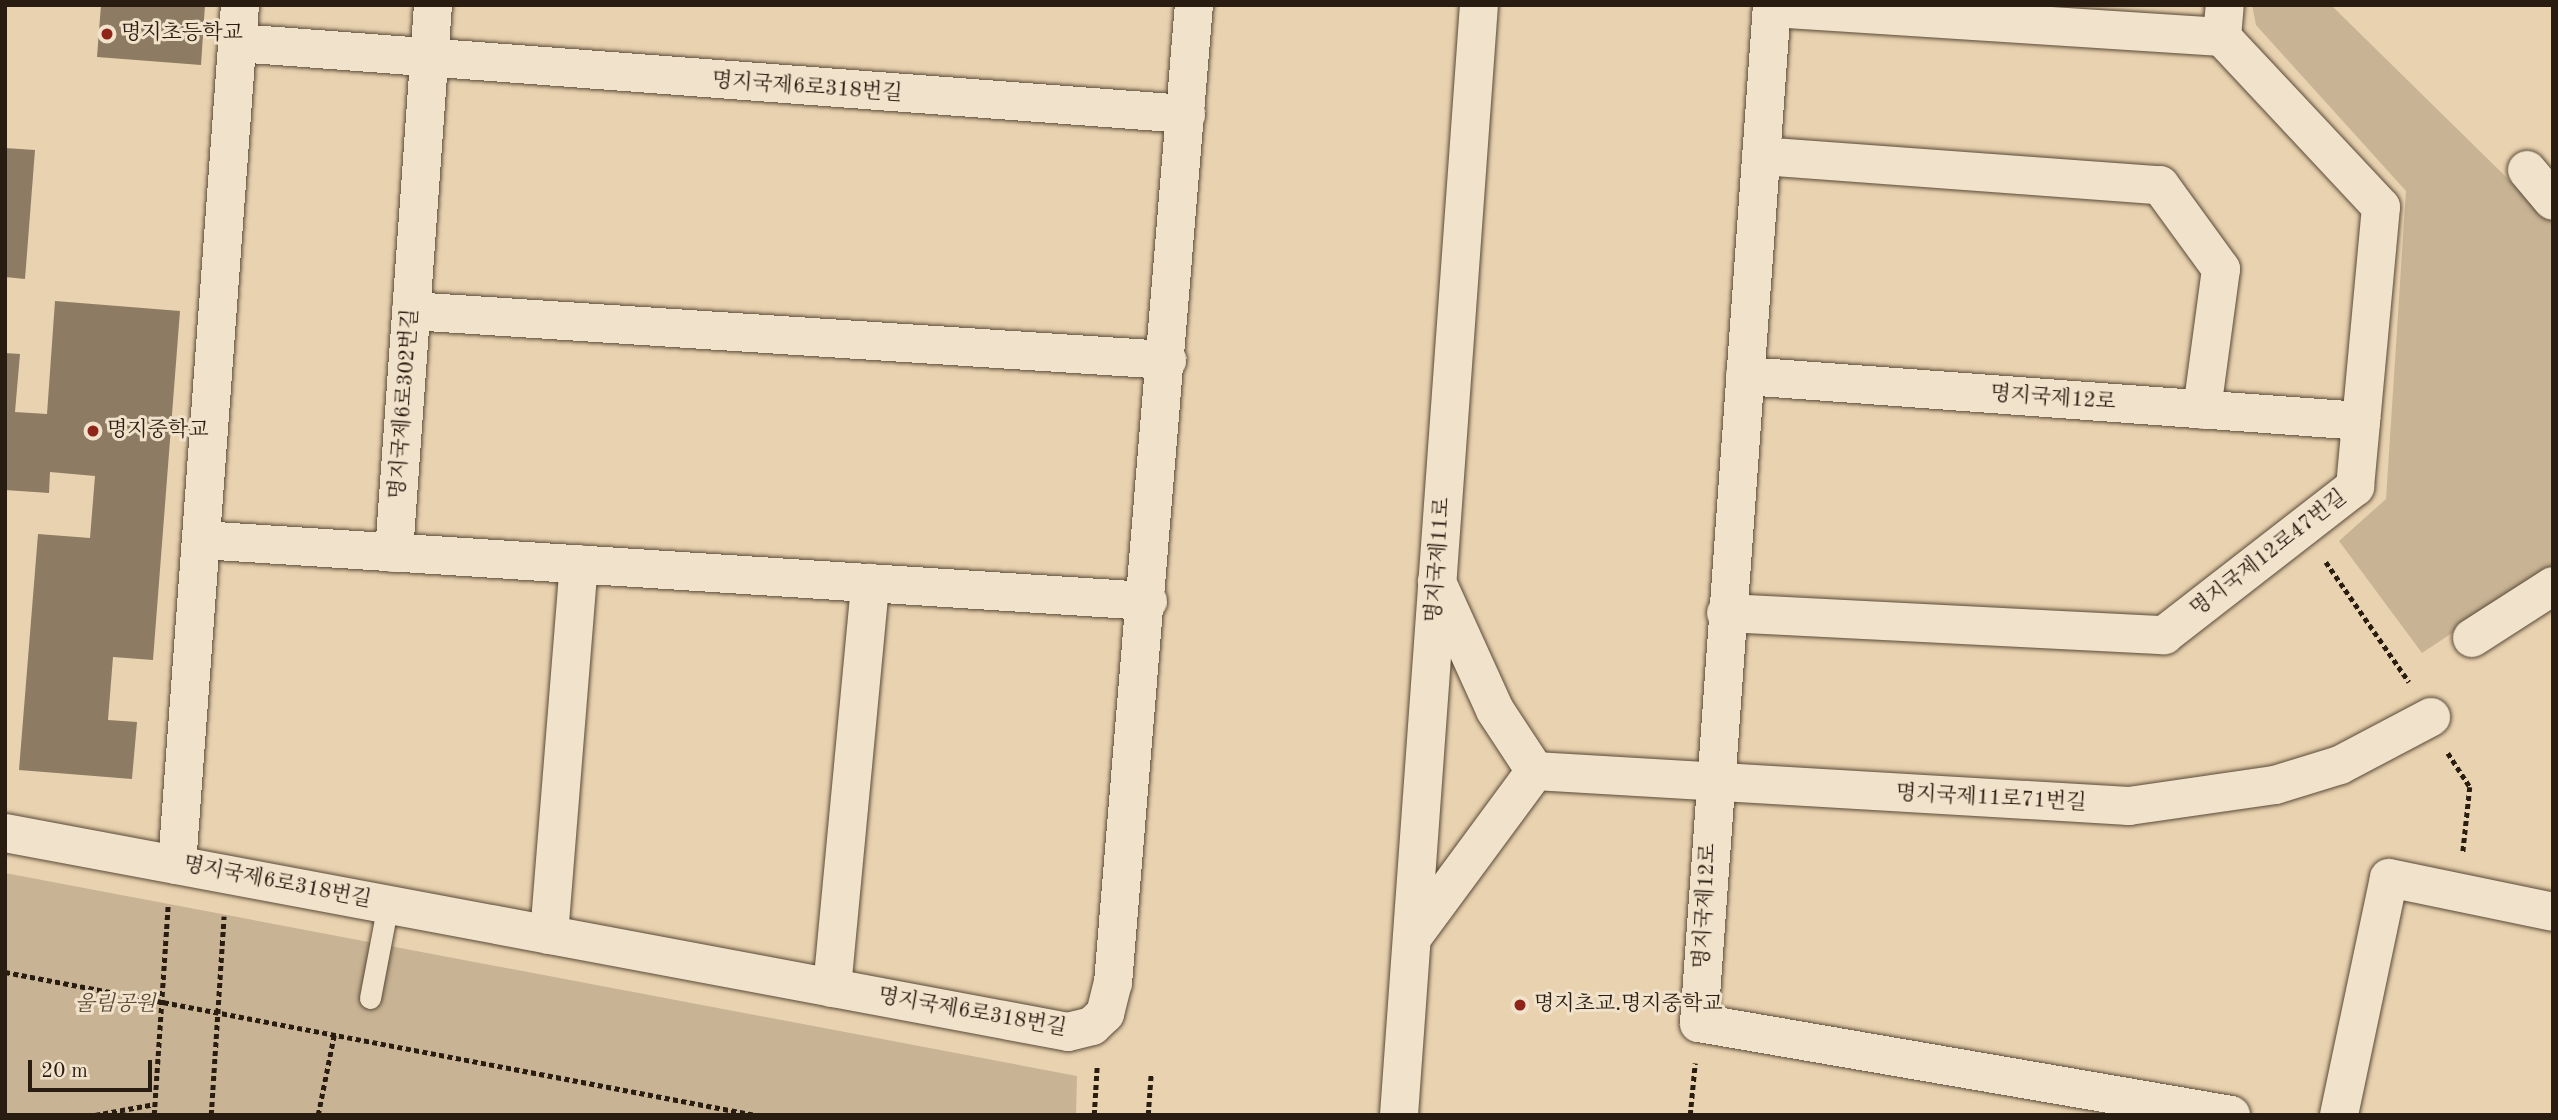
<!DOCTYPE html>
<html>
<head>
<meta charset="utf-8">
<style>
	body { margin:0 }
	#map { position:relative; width:2558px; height:1120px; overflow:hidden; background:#e9d2af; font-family:"Old Standard TT","Noto Serif KR",serif }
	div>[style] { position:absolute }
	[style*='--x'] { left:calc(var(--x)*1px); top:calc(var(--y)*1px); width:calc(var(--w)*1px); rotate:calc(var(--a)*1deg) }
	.green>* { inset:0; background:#c8b394 }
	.building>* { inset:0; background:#8d7b63 }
	.path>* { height:4.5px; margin-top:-2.25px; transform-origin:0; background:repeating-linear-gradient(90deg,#291d11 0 5px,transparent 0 8.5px) }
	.roads { filter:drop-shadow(0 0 2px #594a38) drop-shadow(0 0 2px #594a38) }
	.lane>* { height:21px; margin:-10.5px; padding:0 10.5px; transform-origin:10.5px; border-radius:10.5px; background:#f1e2cb }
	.street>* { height:38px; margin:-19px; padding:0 19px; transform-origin:19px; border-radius:19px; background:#f1e2cb }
	.secondary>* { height:38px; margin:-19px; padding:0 19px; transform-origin:19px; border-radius:19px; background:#f1e2cb }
	.dots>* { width:19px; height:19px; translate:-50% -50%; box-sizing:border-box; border:4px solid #f1e2cb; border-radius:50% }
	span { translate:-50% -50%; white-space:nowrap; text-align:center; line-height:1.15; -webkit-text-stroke:6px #f1e2cb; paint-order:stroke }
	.poi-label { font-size:21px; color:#291d11 }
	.left { translate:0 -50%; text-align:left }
	.street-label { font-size:21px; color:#291d11 }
	.park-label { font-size:21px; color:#594a38; font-style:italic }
	.frame { position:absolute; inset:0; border:7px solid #291d11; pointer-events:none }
	.scale { position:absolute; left:28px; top:1060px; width:124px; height:32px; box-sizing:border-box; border:4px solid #291d11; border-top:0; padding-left:9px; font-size:21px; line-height:24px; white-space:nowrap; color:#291d11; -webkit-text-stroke:5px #f1e2cb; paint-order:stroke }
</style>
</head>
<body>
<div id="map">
	<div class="green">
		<i style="clip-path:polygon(2252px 5px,2331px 5px,2553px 223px,2553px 566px,2422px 653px,2339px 541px,2386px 499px,2406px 191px,2256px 25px)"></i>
		<i style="clip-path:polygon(5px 873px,1077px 1076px,1076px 1115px,5px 1115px)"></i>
	</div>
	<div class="building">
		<i style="clip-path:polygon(101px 5px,205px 5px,201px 65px,97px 57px)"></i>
		<i style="clip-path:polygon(5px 148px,35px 150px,25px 279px,5px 277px)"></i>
		<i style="clip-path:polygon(55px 301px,180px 311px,153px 660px,113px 657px,108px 720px,137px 722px,132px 779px,19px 770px,38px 534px,90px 538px,95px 476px,50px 472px,49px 493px,5px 490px,5px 353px,20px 354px,15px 412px,47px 414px)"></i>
	</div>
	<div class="path">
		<i style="--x:2326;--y:562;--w:146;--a:55.3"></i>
		<i style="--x:2448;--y:753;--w:40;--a:57.1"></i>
		<i style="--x:2470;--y:787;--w:66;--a:96.1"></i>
		<i style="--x:5;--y:972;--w:764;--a:10.79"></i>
		<i style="--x:95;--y:1115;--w:61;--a:-10.4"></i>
		<i style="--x:154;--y:1115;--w:212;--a:-86.2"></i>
		<i style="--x:211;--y:1115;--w:199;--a:-86.3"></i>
		<i style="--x:318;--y:1115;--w:82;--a:-78.7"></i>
		<i style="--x:1094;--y:1115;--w:49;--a:-86.5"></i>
		<i style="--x:1148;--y:1115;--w:42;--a:-85.9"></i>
		<i style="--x:1690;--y:1115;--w:52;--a:-84.5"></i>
	</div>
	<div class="roads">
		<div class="lane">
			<i style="--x:370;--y:998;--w:96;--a:-79.2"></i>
		</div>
		<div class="street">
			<i style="--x:1772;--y:5;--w:1021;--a:94.1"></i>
			<i style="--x:1699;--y:1023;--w:540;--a:9.81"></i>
			<i style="--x:1772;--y:8;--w:451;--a:3.7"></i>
			<i style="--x:237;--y:43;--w:952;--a:4.28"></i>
			<i style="--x:1761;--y:156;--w:400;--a:4.2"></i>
			<i style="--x:2160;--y:185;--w:104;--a:54"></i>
			<i style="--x:2221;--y:269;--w:142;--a:97.7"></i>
			<i style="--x:2527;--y:170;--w:40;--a:50"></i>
			<i style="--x:411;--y:311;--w:758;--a:3.71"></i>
			<i style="--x:1745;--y:376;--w:618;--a:4.18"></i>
			<i style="--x:201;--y:540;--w:949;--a:3.69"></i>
			<i style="--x:394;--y:553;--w:549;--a:-85.93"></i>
			<i style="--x:1726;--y:613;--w:439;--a:2.9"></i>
			<i style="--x:2164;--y:635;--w:242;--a:-37.8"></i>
			<i style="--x:2355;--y:487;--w:281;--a:-84.7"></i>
			<i style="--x:2381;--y:207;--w:233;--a:-133.1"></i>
			<i style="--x:2222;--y:37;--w:32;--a:-85"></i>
			<i style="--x:2472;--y:638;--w:96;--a:-32.7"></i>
			<i style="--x:1535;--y:771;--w:595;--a:3.37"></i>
			<i style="--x:2129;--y:806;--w:148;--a:-8.2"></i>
			<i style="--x:2275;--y:785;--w:68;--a:-17.1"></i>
			<i style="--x:2340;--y:765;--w:103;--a:-27.8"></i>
			<i style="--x:5;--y:833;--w:1081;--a:10.6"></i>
			<i style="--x:1068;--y:1032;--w:25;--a:-14"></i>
			<i style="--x:1092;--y:1026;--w:18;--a:-43"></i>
			<i style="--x:1105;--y:1014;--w:32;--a:-76"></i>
			<i style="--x:1113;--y:983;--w:981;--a:-85.27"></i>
			<i style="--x:177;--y:865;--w:862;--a:-85.81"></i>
			<i style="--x:549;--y:935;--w:372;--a:-85.4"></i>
			<i style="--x:1412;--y:938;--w:207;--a:-53.6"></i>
			<i style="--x:1535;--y:771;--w:73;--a:-123.3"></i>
			<i style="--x:1495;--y:710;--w:141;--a:-114.4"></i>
			<i style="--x:832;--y:988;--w:407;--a:-84.6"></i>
			<i style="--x:2339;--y:1115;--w:242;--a:-78.1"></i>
			<i style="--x:2389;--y:878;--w:167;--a:11.7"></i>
		</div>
		<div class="secondary">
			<i style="--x:1399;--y:1115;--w:1113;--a:-85.88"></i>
		</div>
	</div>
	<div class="dots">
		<i style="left:107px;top:34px;background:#8f2418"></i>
		<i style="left:93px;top:431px;background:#8f2418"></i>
		<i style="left:1520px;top:1005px;background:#8f2418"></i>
	</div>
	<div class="poi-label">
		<span class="left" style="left:121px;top:34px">명지초등학교</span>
		<span class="left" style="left:107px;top:431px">명지중학교</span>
		<span class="left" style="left:1534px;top:1005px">명지초교.명지중학교</span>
	</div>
	<div class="street-label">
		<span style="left:807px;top:88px;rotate:4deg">명지국제6로318번길</span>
		<span style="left:2053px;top:399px;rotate:4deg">명지국제12로</span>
		<span style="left:405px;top:404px;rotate:-86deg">명지국제6로302번길</span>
		<span style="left:2269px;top:554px;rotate:-38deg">명지국제12로47번길</span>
		<span style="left:1439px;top:560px;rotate:-86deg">명지국제11로</span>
		<span style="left:1991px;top:799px;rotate:3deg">명지국제11로71번길</span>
		<span style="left:277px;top:883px;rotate:11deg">명지국제6로318번길</span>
		<span style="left:1706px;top:906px;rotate:-87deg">명지국제12로</span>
		<span style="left:972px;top:1013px;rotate:10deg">명지국제6로318번길</span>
	</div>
	<div class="park-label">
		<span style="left:115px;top:1005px">울림공원</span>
	</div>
	<div class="frame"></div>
	<div class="scale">20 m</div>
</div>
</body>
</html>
